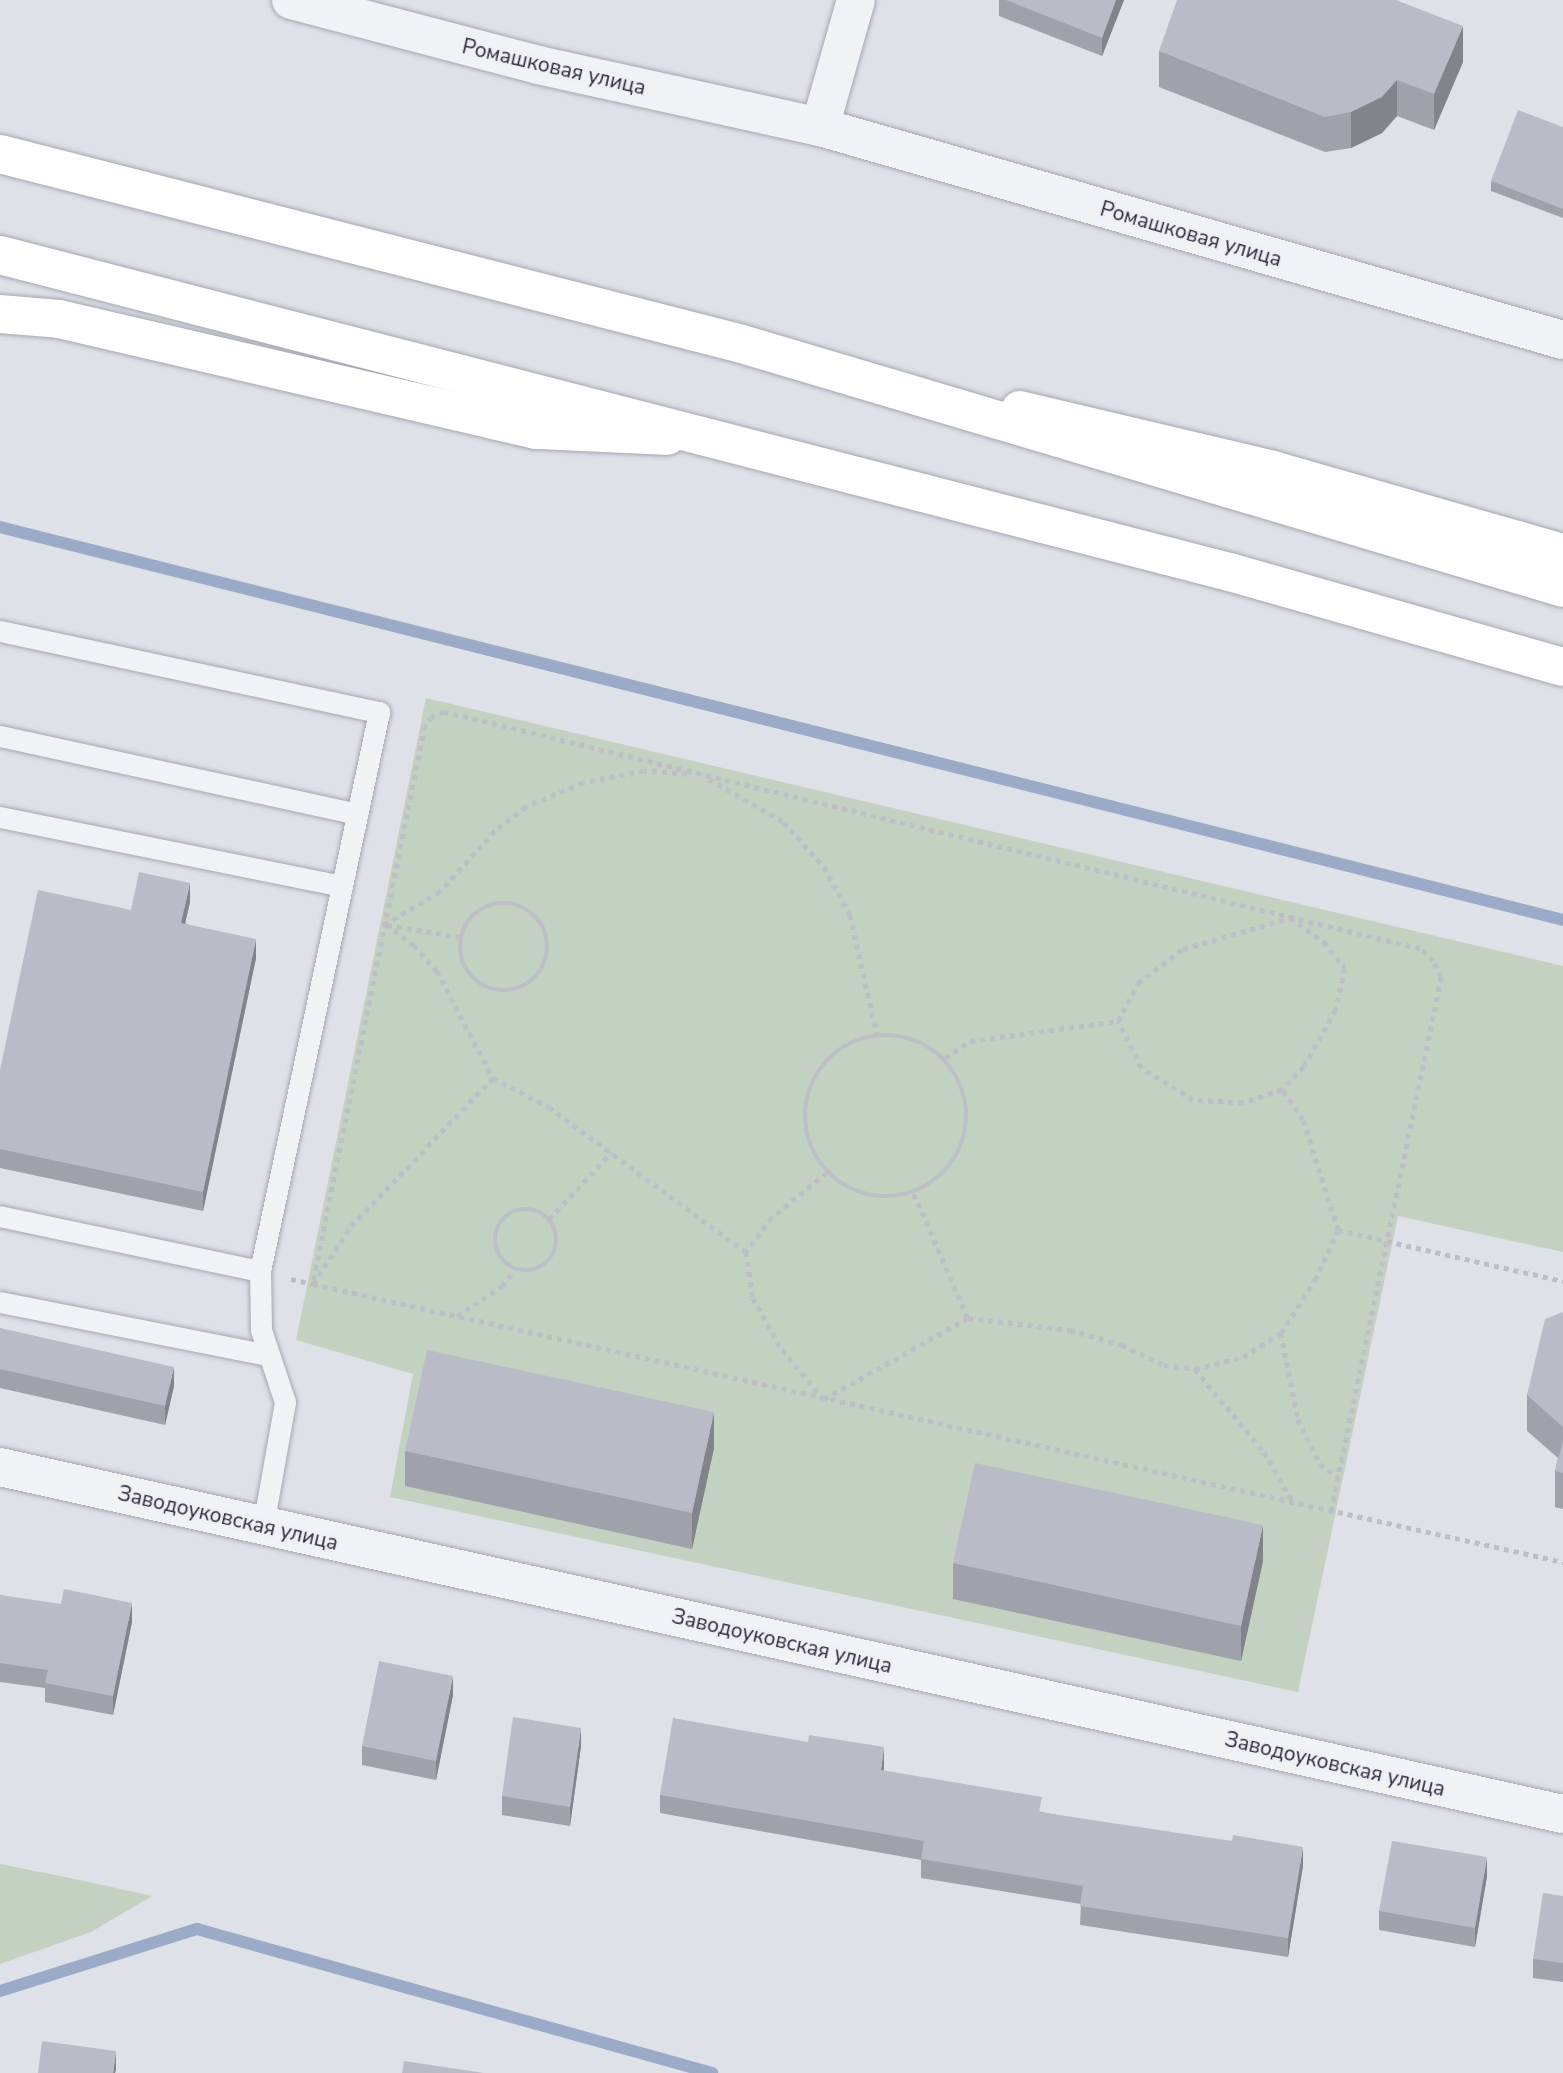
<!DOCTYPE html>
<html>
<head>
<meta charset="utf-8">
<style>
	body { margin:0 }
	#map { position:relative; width:1563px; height:2073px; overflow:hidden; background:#dfe1e8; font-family:"Nunito Sans",sans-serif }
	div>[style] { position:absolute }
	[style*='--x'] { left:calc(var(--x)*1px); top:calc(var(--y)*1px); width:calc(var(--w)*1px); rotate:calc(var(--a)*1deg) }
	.green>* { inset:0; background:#c2d1c0 }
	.stream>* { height:12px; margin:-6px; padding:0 6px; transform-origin:6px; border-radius:6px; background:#9aaac7 }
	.path>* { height:4.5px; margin-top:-2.25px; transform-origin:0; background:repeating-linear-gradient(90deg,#bdbfc6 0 5px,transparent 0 10px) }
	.path>.ring { margin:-2.25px; padding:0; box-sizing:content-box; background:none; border:4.5px solid #bdbfc6; border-radius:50% }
	.roads { filter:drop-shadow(0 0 2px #a4a7b2) drop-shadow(0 0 2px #a4a7b2) }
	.lane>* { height:21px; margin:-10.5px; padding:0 10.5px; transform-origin:10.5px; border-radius:10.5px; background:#f1f2f6 }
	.street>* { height:38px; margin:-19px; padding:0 19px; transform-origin:19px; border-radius:19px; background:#f1f2f6 }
	.secondary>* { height:38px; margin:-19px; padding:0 19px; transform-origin:19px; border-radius:19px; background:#fff }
	.primary>* { height:38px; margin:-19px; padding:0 19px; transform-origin:19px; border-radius:19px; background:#fff }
	.highway>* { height:38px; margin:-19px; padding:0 19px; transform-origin:19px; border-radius:19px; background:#fff }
	.wall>* { inset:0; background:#9fa2ab }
	.shaded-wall>* { inset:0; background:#82848b }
	.building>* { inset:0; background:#b9bcc7 }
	span { translate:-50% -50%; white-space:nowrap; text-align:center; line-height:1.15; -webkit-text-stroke:6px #eef0f5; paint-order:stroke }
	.street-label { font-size:21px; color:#282d3e }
</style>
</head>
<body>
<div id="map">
	<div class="green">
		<i style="clip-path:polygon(426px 698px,1563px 966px,1563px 1252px,1398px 1216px,1298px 1692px,390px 1497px,413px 1374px,296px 1340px)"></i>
		<i style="clip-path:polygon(0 1864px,80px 1880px,152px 1896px,91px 1932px,0 1964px)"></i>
	</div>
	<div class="stream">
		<i style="--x:0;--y:527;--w:1612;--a:14.11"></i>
		<i style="--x:0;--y:1991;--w:207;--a:-17.5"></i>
		<i style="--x:197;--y:1929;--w:535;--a:15.62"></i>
	</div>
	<div class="path">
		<i style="--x:687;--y:774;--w:43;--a:-176"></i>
		<i style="--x:644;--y:771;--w:62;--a:168.9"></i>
		<i style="--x:583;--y:783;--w:62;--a:157.2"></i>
		<i style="--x:526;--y:807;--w:39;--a:142"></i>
		<i style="--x:495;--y:831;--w:82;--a:132"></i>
		<i style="--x:440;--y:892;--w:63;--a:149.3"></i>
		<i style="--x:386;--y:924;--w:35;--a:37"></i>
		<i style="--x:414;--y:945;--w:35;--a:49"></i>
		<i style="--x:437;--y:971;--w:121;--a:62.4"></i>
		<i style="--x:493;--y:1078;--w:63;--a:27.4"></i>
		<i style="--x:549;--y:1107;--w:245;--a:36.4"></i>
		<i style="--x:709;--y:779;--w:86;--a:29.8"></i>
		<i style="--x:784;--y:822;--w:60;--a:48.4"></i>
		<i style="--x:824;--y:867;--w:55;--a:61.6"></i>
		<i style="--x:850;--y:915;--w:122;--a:77.2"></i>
		<i class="ring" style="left:460px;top:903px;width:83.5px;height:83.5px"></i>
		<i style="--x:387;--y:925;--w:75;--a:9.2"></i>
		<i class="ring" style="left:805px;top:1035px;width:157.5px;height:157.5px"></i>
		<i style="--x:945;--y:1058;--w:30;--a:-34"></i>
		<i style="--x:970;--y:1041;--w:149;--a:-7.7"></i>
		<i style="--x:1118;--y:1021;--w:43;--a:-62.2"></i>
		<i style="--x:1138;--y:983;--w:56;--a:-37.1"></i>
		<i style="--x:1183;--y:949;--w:111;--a:-16.2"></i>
		<i style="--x:1290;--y:918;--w:42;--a:35.2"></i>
		<i style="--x:1324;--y:942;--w:33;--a:51"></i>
		<i style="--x:1345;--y:968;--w:43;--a:102.1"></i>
		<i style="--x:1336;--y:1010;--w:65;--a:119.3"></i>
		<i style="--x:1304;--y:1067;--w:32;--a:134"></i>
		<i style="--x:1282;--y:1090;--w:41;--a:161.6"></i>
		<i style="--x:1243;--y:1103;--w:50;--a:-176.6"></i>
		<i style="--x:1193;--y:1100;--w:61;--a:-148.4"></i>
		<i style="--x:1141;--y:1068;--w:52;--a:-116.1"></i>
		<i style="--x:827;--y:1173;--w:71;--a:140.7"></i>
		<i style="--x:772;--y:1218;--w:43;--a:127.4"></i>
		<i style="--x:746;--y:1252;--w:47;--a:81.3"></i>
		<i style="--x:753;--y:1298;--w:60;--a:60.9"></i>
		<i style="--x:782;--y:1350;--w:65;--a:49.4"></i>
		<i style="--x:824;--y:1399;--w:165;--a:-29.4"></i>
		<i style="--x:914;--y:1194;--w:135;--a:66.5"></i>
		<i style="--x:968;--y:1318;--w:103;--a:6.7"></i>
		<i style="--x:1070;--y:1330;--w:54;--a:16.1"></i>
		<i style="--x:1122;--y:1345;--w:47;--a:25.5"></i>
		<i style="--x:1164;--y:1365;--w:31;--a:7"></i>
		<i style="--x:1195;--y:1369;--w:49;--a:-14"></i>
		<i style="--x:1243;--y:1357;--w:45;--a:-32.3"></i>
		<i style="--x:1281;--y:1333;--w:63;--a:-57.3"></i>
		<i style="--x:1315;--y:1280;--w:55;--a:-65.3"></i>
		<i style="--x:1338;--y:1230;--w:115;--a:-107.7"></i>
		<i style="--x:1303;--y:1120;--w:37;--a:-125"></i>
		<i class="ring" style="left:495px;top:1209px;width:57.5px;height:57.5px"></i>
		<i style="--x:549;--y:1219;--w:91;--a:-46.8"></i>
		<i style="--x:1338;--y:1230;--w:231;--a:12.8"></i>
		<i style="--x:291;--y:1279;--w:23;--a:13"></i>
		<i style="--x:313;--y:1284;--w:69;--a:-56.8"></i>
		<i style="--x:351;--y:1226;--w:205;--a:-46.2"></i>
		<i style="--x:457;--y:1316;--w:54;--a:-33.7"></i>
		<i style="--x:502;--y:1286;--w:21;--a:-53"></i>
		<i style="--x:1281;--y:1333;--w:88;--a:78.8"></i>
		<i style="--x:1298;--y:1419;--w:50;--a:63.9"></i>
		<i style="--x:1320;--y:1464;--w:22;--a:36"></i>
		<i style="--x:1195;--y:1369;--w:108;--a:50.3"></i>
		<i style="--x:1264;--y:1452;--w:58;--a:59.9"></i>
		<i style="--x:1331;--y:1511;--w:545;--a:-78.36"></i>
		<i style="--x:1441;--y:977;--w:18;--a:-117"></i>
		<i style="--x:1433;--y:961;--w:18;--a:-137"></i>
		<i style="--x:1420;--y:949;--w:1004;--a:-166.35"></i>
		<i style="--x:444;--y:712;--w:13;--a:157"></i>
		<i style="--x:432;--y:717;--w:11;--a:128"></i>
		<i style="--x:425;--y:726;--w:569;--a:101.35"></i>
		<i style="--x:313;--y:1284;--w:1281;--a:12.54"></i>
	</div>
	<div class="roads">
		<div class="lane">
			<i style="--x:0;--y:631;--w:388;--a:12.1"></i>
			<i style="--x:379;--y:712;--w:572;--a:102.02"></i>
			<i style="--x:260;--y:1271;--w:266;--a:-168.1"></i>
			<i style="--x:0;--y:736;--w:365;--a:12.3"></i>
			<i style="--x:0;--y:817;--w:349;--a:11.4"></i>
			<i style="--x:260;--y:1271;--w:59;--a:89"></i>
			<i style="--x:261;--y:1330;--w:76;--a:71.6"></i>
			<i style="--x:285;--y:1402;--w:126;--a:100.1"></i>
			<i style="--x:0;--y:1302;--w:272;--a:11.2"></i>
		</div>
		<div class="street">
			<i style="--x:291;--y:0;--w:255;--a:14.7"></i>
			<i style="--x:538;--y:65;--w:289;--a:12.4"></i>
			<i style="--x:820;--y:127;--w:773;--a:16"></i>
			<i style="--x:820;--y:127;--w:132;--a:-74.2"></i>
			<i style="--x:0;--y:1467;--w:1601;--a:12.52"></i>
		</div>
		<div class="secondary">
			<i style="--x:0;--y:314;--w:59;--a:4.8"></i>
			<i style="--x:59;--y:319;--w:490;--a:13.1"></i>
			<i style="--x:536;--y:430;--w:131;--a:2.6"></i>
		</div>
		<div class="primary">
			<i style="--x:1020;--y:410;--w:260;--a:13.3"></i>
			<i style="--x:1273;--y:470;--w:302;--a:16"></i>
		</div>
		<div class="highway">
			<i style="--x:0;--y:154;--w:766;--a:14.36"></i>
			<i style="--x:742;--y:344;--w:856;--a:16.55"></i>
			<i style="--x:0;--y:255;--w:1273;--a:14.46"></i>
			<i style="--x:1233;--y:573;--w:343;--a:15.9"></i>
		</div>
	</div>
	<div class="wall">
		<i style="clip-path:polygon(999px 0,1124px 0,1102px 56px,999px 16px)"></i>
		<i style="clip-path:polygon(1159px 51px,1463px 62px,1434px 130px,1397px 116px,1382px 133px,1351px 148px,1325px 152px,1159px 87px)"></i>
		<i style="clip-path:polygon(1563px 127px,1563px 218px,1491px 191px,1491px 181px)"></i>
		<i style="clip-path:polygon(190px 902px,185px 923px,256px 958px,203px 1211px,0 1168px,0 1070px)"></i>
		<i style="clip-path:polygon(1563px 1312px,1563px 1509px,1555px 1507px,1555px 1471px,1558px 1458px,1527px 1431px,1527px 1395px)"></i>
		<i style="clip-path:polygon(0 1328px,174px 1386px,165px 1425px,0 1388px)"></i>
		<i style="clip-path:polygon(714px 1448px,692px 1549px,405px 1486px,405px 1451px)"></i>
		<i style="clip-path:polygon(1263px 1561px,1241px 1661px,953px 1599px,953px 1563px)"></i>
		<i style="clip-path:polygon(0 1595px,132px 1622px,113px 1715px,45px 1702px,45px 1688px,0 1682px)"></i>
		<i style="clip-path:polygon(453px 1695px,436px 1780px,362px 1765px,362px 1746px)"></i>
		<i style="clip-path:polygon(581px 1746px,570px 1826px,502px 1815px,502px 1796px)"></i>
		<i style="clip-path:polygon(884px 1766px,884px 1771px,1042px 1812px,1303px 1866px,1288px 1957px,1080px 1925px,1081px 1904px,921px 1878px,921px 1860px,660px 1813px,660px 1795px)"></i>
		<i style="clip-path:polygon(1487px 1876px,1475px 1947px,1379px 1930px,1379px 1911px)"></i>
		<i style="clip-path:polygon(1563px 1896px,1563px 1982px,1533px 1978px,1533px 1959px)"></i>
	</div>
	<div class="shaded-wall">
		<i style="clip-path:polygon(1116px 0,1124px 0,1102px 56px,1102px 38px)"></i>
		<i style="clip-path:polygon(1463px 26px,1463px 62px,1434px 130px,1434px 94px)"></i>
		<i style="clip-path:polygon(1397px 80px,1397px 116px,1382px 133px,1351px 148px,1351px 112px)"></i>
		<i style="clip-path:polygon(190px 883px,190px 902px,181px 942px,181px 923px)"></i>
		<i style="clip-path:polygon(256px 939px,256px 958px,203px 1211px,203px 1192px)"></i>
		<i style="clip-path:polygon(174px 1367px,174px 1386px,165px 1425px,165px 1406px)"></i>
		<i style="clip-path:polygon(714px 1412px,714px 1448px,692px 1549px,692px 1513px)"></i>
		<i style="clip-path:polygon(1263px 1525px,1263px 1561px,1241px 1661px,1241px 1626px)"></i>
		<i style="clip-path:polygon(132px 1603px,132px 1622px,113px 1715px,113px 1696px)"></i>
		<i style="clip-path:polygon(453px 1676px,453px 1695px,436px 1780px,436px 1761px)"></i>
		<i style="clip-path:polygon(581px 1728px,581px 1746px,570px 1826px,570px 1807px)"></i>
		<i style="clip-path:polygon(884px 1747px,884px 1766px,881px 1789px,881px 1770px)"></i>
		<i style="clip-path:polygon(1303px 1847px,1303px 1866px,1288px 1957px,1288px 1938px)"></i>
		<i style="clip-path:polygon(1487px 1857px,1487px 1876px,1475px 1947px,1475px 1928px)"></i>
		<i style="clip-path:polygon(116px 2051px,116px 2070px,115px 2073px,113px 2073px)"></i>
	</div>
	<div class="building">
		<i style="clip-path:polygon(1006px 0,1116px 0,1102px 38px)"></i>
		<i style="clip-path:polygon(1177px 0,1396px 0,1463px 26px,1434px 94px,1397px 80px,1382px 97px,1351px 112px,1325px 117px,1159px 51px)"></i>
		<i style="clip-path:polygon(1518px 110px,1563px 127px,1563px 209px,1491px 181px)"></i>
		<i style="clip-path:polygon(139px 872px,190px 883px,181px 923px,256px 939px,203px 1192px,0 1149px,0 1070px,38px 890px,131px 910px)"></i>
		<i style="clip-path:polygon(1563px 1312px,1563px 1427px,1527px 1395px,1545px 1319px)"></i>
		<i style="clip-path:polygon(0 1328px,174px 1367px,165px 1406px,0 1369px)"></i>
		<i style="clip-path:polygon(427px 1350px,714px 1412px,692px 1513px,405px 1451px)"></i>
		<i style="clip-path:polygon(1563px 1441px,1563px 1473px,1555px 1471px)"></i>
		<i style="clip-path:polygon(975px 1463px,1263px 1525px,1241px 1626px,953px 1563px)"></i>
		<i style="clip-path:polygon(64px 1589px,132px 1603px,113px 1696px,45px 1683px,48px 1670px,0 1663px,0 1595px,61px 1604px)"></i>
		<i style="clip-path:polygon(379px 1661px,453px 1676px,436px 1761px,362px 1746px)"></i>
		<i style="clip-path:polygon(513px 1717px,581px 1728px,570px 1807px,502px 1796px)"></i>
		<i style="clip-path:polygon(673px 1718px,808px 1742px,809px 1735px,884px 1747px,881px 1770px,1042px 1797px,1039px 1812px,1232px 1841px,1233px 1835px,1303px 1847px,1288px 1938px,1080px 1906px,1083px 1886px,921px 1859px,924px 1841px,660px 1795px)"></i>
		<i style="clip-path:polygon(1392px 1841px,1487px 1857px,1475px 1928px,1379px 1911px)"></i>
		<i style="clip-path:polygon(1543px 1893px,1563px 1896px,1563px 1963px,1533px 1959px)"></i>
		<i style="clip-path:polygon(42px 2041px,116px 2051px,113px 2073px,38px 2073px)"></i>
		<i style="clip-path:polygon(404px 2061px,484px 2073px,402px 2073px)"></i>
	</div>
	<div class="street-label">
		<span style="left:554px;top:67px;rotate:13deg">Ромашковая улица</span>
		<span style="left:1191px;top:234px;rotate:16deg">Ромашковая улица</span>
		<span style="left:228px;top:1518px;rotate:13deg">Заводоуковская улица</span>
		<span style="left:782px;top:1641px;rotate:13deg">Заводоуковская улица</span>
		<span style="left:1335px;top:1764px;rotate:13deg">Заводоуковская улица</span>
	</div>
</div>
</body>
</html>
